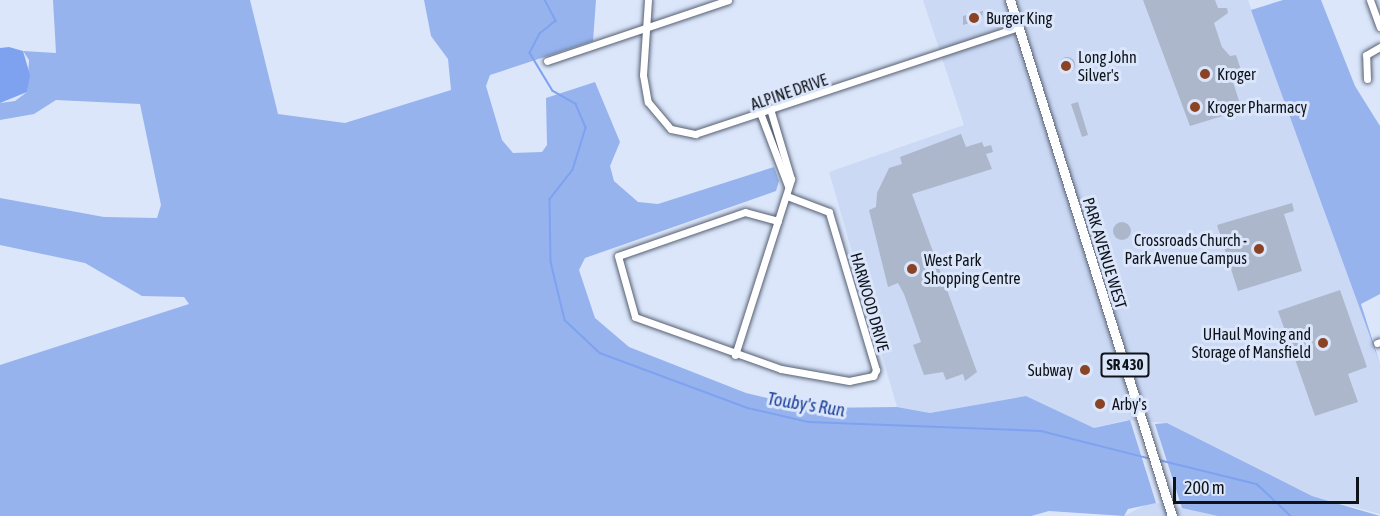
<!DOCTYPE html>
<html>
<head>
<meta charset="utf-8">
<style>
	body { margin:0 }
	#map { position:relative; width:1380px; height:516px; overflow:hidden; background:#dbe6fb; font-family:"Asap Condensed",sans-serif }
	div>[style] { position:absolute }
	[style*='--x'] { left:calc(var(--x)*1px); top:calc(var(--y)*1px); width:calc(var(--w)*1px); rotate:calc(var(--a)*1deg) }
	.built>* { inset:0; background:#cbd9f5 }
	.green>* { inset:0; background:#96b3ee }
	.water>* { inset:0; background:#7ea2ef }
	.stream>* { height:1.5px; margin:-0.75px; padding:0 0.75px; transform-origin:0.75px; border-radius:0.75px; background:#7ea2ef }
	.building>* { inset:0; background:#adb7cb }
	.round { border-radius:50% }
	.roads { filter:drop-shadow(0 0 2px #576072) drop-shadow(0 0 2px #576072) }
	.minor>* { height:7px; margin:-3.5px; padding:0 3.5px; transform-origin:3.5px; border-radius:3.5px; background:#fff }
	.major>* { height:9px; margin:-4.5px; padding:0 4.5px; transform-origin:4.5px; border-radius:4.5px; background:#fff }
	.dots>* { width:16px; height:16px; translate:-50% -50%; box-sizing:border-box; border:3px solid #dbe6fb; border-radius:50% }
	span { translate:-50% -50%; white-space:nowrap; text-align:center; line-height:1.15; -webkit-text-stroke:6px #dbe6fb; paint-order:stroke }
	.shield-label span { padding:2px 4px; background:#dbe6fb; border:2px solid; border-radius:4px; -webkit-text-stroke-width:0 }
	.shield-label { font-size:15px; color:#0e1219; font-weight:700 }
	.poi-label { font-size:16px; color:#0e1219 }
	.left { translate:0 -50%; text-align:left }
	.right { translate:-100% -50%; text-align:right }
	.street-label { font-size:16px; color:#0e1219 }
	.water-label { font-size:18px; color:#1d4098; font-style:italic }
	.scale { position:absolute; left:1173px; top:477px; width:186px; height:27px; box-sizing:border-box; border:3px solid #0e1219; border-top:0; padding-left:8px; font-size:18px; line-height:21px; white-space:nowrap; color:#0e1219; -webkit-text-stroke:4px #dbe6fb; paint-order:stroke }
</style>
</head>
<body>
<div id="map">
	<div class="built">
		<i style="clip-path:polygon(923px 0,1248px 0,1380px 364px,1380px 514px,1312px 496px,1167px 423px,1126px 420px,1094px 428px,1026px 396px,930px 413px,897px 407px,829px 172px,964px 125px)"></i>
		<i style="clip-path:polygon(1151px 502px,1215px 514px,1218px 516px,1124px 516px)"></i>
	</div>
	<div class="green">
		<i style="clip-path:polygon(53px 0,250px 0,278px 114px,345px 123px,451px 90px,448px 59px,431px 36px,424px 0,596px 0,593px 41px,490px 75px,486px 86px,502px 140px,513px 153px,542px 152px,547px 145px,546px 98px,595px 82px,620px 142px,610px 166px,614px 181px,638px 202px,658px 204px,774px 167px,779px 181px,776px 191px,585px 258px,579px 270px,595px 318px,629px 347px,746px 393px,810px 408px,897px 407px,930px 413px,1026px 396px,1094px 428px,1130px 420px,1156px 503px,1128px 509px,1124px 516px,1049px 511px,1031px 516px,0 516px,0 365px,189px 304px,184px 297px,142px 296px,85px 263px,0 245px,0 198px,104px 217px,157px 218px,161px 205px,140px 104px,56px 100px,34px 114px,0 120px,0 103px,15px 101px,27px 92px,29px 60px,23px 51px,56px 53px)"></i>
		<i style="clip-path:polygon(1283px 0,1321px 0,1355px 86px,1380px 126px,1380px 294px,1361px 304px,1380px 364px,1251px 10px)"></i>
		<i style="clip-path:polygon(1167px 423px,1312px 496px,1380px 516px,1218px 516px,1182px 508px,1155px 424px)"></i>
	</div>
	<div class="water">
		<i style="clip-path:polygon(9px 47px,23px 51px,30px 75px,27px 92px,0 103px,0 48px)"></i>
	</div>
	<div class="stream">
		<i style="--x:545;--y:0;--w:24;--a:62"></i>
		<i style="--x:556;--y:21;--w:21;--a:141"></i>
		<i style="--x:540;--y:34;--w:21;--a:118"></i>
		<i style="--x:530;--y:53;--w:44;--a:58.8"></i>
		<i style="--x:553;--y:91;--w:26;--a:29"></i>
		<i style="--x:576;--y:104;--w:26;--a:67"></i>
		<i style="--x:586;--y:128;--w:44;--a:107.2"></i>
		<i style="--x:573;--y:170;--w:37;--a:128"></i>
		<i style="--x:550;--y:199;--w:63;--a:89.1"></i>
		<i style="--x:551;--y:262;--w:60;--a:76.4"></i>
		<i style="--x:565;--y:320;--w:48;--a:43.3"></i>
		<i style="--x:600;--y:353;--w:158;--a:20.4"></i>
		<i style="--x:748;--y:408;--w:63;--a:12.9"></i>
		<i style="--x:809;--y:422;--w:232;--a:2.2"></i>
		<i style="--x:1041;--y:431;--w:110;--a:14.2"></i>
		<i style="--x:1159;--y:460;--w:101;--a:13.8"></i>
		<i style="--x:1257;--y:484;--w:47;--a:43.3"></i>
	</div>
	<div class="building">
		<i style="clip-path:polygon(1143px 0,1215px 0,1218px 8px,1227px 8px,1228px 13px,1214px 23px,1222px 47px,1230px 56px,1236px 55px,1242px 73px,1233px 82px,1242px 110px,1190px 126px)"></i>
		<i style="clip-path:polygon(983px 11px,982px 19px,963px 25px,963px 16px)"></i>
		<i class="round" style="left:1059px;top:57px;width:16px;height:16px"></i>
		<i style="clip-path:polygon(1078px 102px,1088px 135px,1082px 137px,1071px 104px)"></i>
		<i style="clip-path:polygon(961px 134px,966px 147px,982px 142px,984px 147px,991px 145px,993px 152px,986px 154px,992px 169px,912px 194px,977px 372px,965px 381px,963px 374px,946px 380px,943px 372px,924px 375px,913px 345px,921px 342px,904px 294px,898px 283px,888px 287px,869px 210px,876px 207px,877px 193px,889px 168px,902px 164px,900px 157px)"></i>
		<i style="clip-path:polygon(1292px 203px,1294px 211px,1284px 214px,1302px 271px,1238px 291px,1217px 225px)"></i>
		<i class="round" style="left:1113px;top:222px;width:18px;height:18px"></i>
		<i style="clip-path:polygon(1340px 290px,1367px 367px,1348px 374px,1358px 402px,1315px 416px,1278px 311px)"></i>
	</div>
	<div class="roads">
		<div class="minor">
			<i style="--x:648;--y:0;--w:75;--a:93.8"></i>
			<i style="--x:643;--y:75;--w:27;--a:80"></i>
			<i style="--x:648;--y:102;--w:35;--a:50"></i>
			<i style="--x:671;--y:129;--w:25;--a:12"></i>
			<i style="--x:695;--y:134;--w:340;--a:-18.3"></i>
			<i style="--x:1370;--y:0;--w:29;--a:70"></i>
			<i style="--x:547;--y:61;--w:191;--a:-18.6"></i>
			<i style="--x:1367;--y:79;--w:24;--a:-92"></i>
			<i style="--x:1366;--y:55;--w:16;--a:-30"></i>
			<i style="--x:761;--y:115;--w:76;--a:69.2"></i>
			<i style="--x:778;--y:221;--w:34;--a:-165"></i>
			<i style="--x:745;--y:212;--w:134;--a:160.9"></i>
			<i style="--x:618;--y:256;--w:63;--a:74.4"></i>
			<i style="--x:635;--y:317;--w:155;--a:19.6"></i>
			<i style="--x:781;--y:369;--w:69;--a:10"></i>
			<i style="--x:849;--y:381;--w:25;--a:-12"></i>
			<i style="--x:873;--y:376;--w:7;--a:-63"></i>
			<i style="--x:876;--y:370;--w:165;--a:-106.6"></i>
			<i style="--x:829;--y:212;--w:45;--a:-159.1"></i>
			<i style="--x:1377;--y:343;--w:3;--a:-18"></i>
			<i style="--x:735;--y:355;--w:185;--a:-72.3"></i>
			<i style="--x:791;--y:179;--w:70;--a:-106.6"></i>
		</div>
		<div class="major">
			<i style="--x:1010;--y:0;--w:541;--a:72.57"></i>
		</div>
	</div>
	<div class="dots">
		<i style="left:974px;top:18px;background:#8b4325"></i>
		<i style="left:1066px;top:66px;background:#8b4325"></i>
		<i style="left:1205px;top:74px;background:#8b4325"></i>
		<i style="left:1195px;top:107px;background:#8b4325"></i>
		<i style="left:1259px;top:249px;background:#8b4325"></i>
		<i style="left:912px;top:269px;background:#8b4325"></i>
		<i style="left:1323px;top:343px;background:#8b4325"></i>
		<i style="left:1085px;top:370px;background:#8b4325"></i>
		<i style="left:1100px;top:404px;background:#8b4325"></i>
	</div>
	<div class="shield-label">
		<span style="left:1125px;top:365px">SR 430</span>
	</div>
	<div class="poi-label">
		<span class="left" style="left:986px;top:18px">Burger King</span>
		<span class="left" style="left:1078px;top:66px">Long John<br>Silver's</span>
		<span class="left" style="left:1217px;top:74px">Kroger</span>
		<span class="left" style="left:1207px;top:107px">Kroger Pharmacy</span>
		<span class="right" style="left:1247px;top:249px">Crossroads Church -<br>Park Avenue Campus</span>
		<span class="left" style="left:924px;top:269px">West Park<br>Shopping Centre</span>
		<span class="right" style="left:1311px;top:343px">UHaul Moving and<br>Storage of Mansfield</span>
		<span class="right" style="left:1073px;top:370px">Subway</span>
		<span class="left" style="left:1112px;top:404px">Arby's</span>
	</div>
	<div class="street-label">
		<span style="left:789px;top:92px;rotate:-19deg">ALPINE DRIVE</span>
		<span style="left:1105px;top:253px;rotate:73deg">PARK AVENUE WEST</span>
		<span style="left:870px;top:302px;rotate:74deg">HARWOOD DRIVE</span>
	</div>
	<div class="water-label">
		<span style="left:806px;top:405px;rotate:9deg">Touby's Run</span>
	</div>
	<div class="scale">200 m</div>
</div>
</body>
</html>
